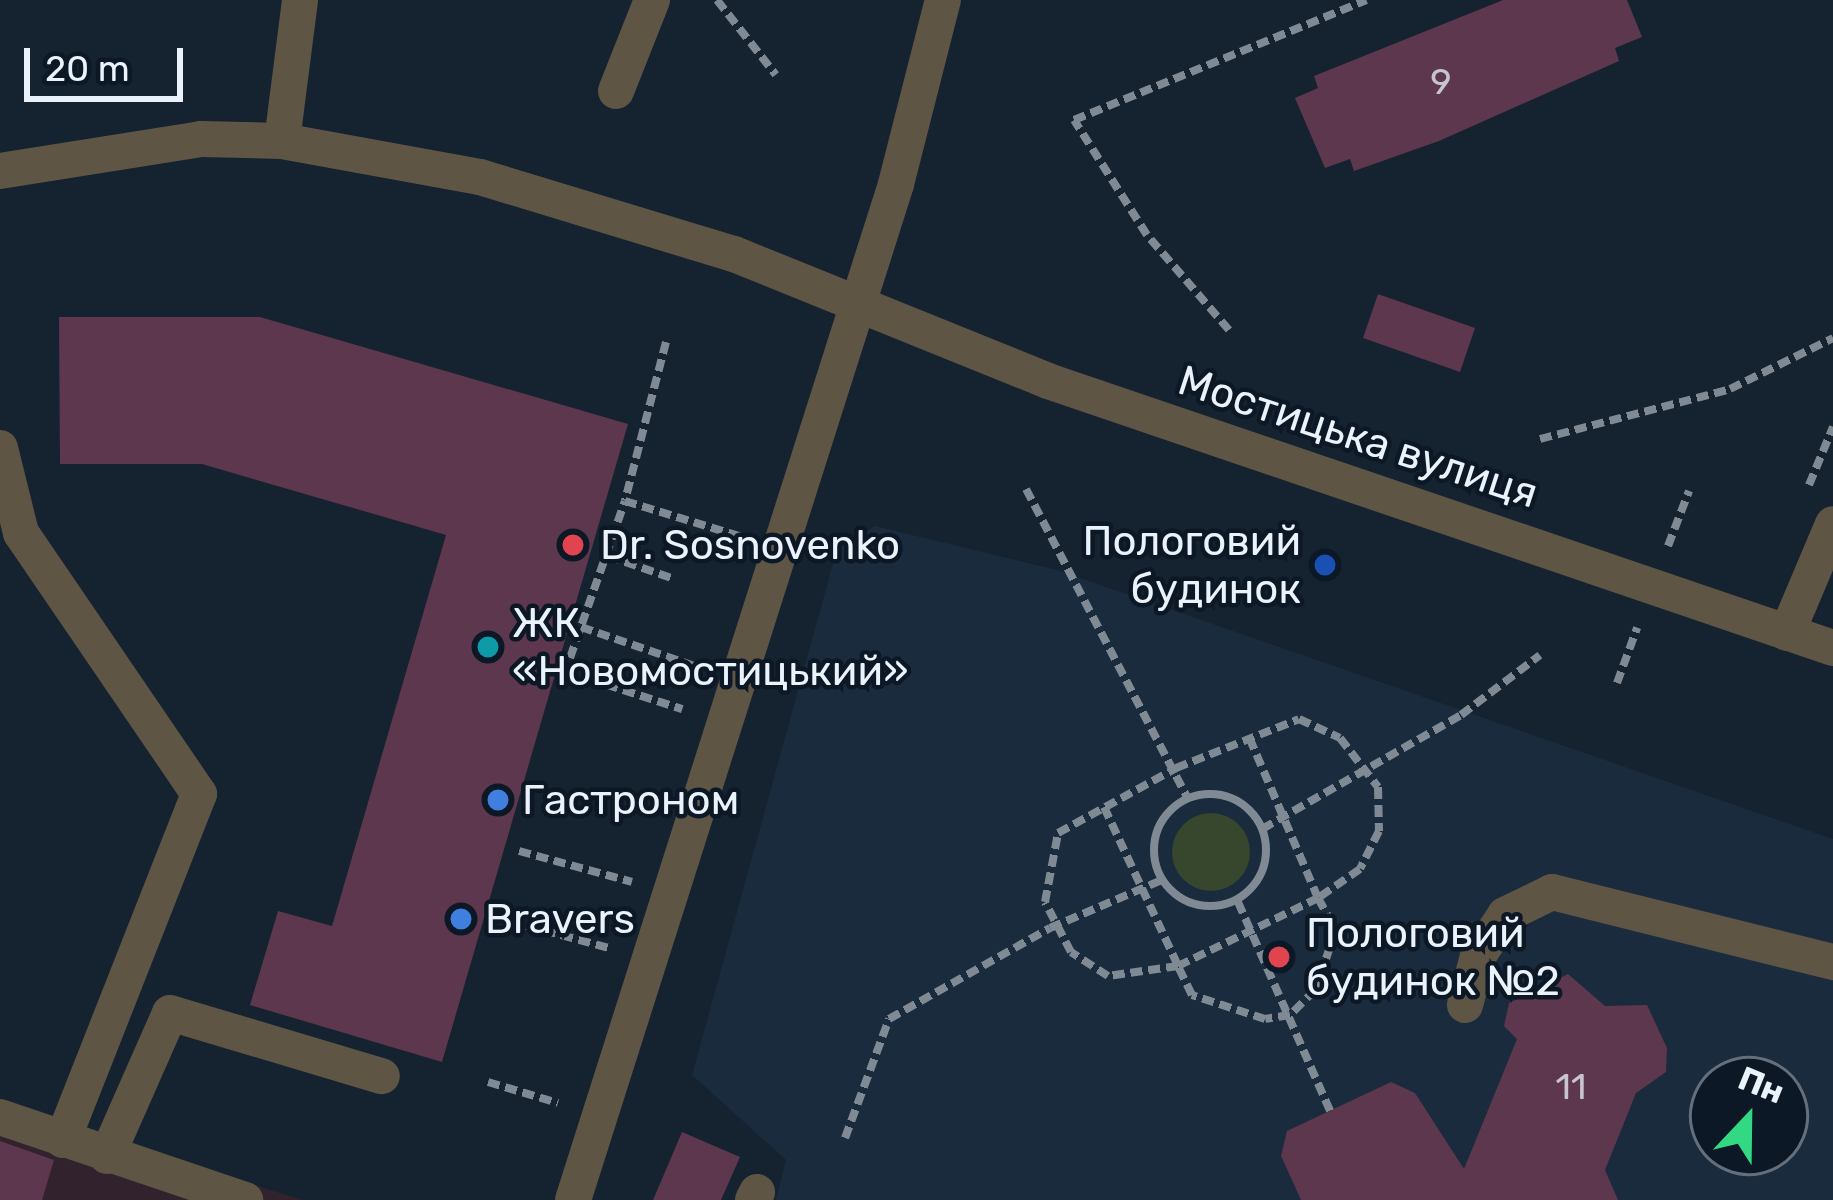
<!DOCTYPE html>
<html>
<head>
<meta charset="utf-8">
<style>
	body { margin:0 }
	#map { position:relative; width:1833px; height:1200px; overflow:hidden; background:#15222f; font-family:Rubik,sans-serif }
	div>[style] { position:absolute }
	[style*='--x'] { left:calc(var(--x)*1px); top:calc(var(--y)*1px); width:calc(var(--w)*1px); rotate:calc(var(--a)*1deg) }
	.built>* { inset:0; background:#192b3d }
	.industrial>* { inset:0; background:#31222e }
	.green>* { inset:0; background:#36472e }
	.round { border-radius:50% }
	.building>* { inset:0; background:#5d374d }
	.path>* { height:8px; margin-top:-4px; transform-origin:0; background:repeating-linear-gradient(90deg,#7f8a95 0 12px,transparent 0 18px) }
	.path>.ring { margin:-4px; padding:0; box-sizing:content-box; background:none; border:8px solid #7f8a95; border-radius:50% }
	.minor>* { height:36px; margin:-18px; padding:0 18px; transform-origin:18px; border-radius:18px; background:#5f5545 }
	.dots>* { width:33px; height:33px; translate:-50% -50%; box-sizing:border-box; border:6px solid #0c1825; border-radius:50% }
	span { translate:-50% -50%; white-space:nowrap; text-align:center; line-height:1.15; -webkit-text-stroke:9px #0c1825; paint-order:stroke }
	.number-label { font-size:36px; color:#c7c3d0 }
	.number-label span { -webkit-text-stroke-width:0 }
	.street-label { font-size:42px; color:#eaf2fc }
	.poi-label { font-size:42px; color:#eaf2fc }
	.right { translate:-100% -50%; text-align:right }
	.left { translate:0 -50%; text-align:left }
	.north { position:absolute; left:1689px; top:1056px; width:120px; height:120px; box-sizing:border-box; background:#0c1825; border:3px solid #656f7b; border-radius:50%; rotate:22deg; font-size:33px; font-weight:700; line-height:48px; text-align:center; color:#eaf2fc }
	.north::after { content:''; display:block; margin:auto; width:42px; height:54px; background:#32d882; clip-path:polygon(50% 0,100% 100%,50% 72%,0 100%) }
	.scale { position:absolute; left:24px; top:48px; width:159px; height:54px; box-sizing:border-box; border:6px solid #eaf2fc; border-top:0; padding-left:15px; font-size:36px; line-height:42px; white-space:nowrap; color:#eaf2fc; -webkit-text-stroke:9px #0c1825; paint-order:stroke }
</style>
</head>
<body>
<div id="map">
	<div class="built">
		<i style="clip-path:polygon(evenodd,875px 526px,1057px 570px,1833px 839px,1833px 1200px,776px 1200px,786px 1160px,692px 1075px,837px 549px,875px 526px,1713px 1080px,1785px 1080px,1785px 1152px,1713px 1152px,1713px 1080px)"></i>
	</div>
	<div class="industrial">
		<i style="clip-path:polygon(0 1108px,303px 1200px,0 1200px)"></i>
	</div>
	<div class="green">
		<i class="round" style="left:1172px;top:813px;width:78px;height:78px"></i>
	</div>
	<div class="building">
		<i style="clip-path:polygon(1503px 0,1627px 0,1642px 37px,1615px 48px,1619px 61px,1439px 141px,1354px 171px,1350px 159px,1325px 168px,1295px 98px,1318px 88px,1314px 76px)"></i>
		<i style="clip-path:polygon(1378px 294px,1475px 328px,1460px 372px,1363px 338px)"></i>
		<i style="clip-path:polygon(59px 317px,260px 317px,628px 424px,442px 1062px,250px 1005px,278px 911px,332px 926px,446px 535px,202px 464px,60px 464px)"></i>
		<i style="clip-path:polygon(1568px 974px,1605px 1006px,1647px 1005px,1667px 1048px,1666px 1072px,1636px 1093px,1605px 1170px,1618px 1200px,1301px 1200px,1281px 1156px,1287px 1131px,1391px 1082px,1415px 1093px,1464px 1169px,1517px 1039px,1504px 1026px,1509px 1003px)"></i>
		<i style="clip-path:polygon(682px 1132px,740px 1157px,721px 1200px,653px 1200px)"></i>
		<i style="clip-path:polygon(0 1141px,54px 1160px,42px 1200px,0 1200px)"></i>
	</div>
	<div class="path">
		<i style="--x:717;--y:0;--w:95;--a:51.8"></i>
		<i style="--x:1229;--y:330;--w:125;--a:-130.8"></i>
		<i style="--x:1147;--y:235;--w:136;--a:-122.4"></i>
		<i style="--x:1074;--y:120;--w:316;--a:-22.3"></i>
		<i style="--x:666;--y:342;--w:164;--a:104.5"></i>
		<i style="--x:625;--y:501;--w:122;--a:17.1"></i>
		<i style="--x:1540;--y:439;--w:196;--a:-14.7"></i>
		<i style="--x:1730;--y:389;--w:115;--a:-26.3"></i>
		<i style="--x:1809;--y:485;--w:63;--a:-67.5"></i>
		<i style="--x:1026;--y:489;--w:350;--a:62.4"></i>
		<i style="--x:1668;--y:546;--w:59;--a:-69.1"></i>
		<i style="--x:608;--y:556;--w:67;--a:19.2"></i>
		<i style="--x:581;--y:627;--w:126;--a:19"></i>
		<i style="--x:570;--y:658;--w:166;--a:-70.7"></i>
		<i style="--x:589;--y:679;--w:98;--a:17.9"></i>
		<i style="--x:1617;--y:683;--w:59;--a:-70"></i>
		<i style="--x:1299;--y:719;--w:45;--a:24.9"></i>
		<i style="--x:1340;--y:738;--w:62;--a:52.2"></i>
		<i style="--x:1378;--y:787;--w:44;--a:88.7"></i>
		<i style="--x:1379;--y:831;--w:42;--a:116.6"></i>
		<i style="--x:1360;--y:869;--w:51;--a:145.4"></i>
		<i style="--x:1318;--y:898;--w:37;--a:61"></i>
		<i style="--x:1336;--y:930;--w:64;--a:109.3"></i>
		<i style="--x:1315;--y:990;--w:35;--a:135"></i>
		<i style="--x:1290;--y:1015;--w:25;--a:171"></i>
		<i style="--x:1265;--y:1019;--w:77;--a:-161.8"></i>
		<i style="--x:1192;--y:995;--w:32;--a:-116"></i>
		<i style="--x:1178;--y:966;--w:71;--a:171.9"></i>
		<i style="--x:1108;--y:976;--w:44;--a:-147"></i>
		<i style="--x:1071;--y:952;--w:56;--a:-117.5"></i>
		<i style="--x:1045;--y:902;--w:70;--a:-79.3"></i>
		<i style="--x:1058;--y:833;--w:135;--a:-28.8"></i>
		<i style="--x:1176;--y:768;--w:132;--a:-21.7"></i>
		<i class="ring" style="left:1154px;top:794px;width:104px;height:104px"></i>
		<i style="--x:1104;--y:807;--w:175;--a:65"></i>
		<i style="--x:1178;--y:966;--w:156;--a:-25.9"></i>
		<i style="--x:1318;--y:898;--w:177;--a:-113.2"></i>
		<i style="--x:1262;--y:829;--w:229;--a:-29.8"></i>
		<i style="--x:1461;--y:715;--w:99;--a:-37.2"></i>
		<i style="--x:519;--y:851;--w:117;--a:15.3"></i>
		<i style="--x:1238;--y:902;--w:231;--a:66.2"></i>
		<i style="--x:509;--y:921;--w:104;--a:15.1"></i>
		<i style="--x:488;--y:1082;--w:73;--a:16.7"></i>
		<i style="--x:845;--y:1138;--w:127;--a:-69.7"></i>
		<i style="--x:889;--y:1019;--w:185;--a:-29.5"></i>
		<i style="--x:1050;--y:928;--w:122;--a:-23.2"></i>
	</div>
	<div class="minor">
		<i style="--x:616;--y:91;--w:98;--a:-68.4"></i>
		<i style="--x:282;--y:141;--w:142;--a:-82.7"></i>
		<i style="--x:0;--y:171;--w:204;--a:-9"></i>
		<i style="--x:201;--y:139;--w:81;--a:1.4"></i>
		<i style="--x:282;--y:141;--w:201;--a:10.3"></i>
		<i style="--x:480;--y:177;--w:265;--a:16.9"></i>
		<i style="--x:734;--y:254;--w:339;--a:22"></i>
		<i style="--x:1048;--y:381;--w:829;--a:18.78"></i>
		<i style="--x:0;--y:448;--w:88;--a:76.1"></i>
		<i style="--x:21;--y:533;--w:316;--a:55.7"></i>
		<i style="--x:199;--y:794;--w:372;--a:111.5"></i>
		<i style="--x:1787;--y:633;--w:118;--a:-67.1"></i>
		<i style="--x:1465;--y:1005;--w:51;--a:-75.1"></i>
		<i style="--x:1478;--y:956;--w:49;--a:-56.6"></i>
		<i style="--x:1505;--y:915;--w:52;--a:-26.1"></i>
		<i style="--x:1552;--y:892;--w:290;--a:14"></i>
		<i style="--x:0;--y:1117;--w:259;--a:18.7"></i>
		<i style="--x:107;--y:1156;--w:156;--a:-66.2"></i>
		<i style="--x:170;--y:1013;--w:221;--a:16.6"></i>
		<i style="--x:573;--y:1200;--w:1066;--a:-72.36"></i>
		<i style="--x:896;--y:184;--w:190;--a:-75.7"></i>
		<i style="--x:753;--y:1200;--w:9;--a:-63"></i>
	</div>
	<div class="dots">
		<i style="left:573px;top:545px;background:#e0444e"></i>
		<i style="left:1325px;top:565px;background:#1a4fb4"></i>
		<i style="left:488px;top:647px;background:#0f9aa8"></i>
		<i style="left:498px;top:800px;background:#3f7fe0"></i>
		<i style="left:461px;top:919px;background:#3f7fe0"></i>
		<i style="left:1279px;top:957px;background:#e0444e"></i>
	</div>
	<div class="number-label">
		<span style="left:1441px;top:82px">9</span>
		<span style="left:1571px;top:1087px">11</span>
	</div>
	<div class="street-label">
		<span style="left:1358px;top:437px;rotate:18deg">Мостицька вулиця</span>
	</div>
	<div class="poi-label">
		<span class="right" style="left:1301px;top:565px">Пологовий<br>будинок</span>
		<span class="left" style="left:600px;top:545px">Dr. Sosnovenko</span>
		<span class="left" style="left:512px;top:647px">ЖК<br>«Новомостицький»</span>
		<span class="left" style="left:522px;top:800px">Гастроном</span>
		<span class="left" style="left:485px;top:919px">Bravers</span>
		<span class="left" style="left:1306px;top:957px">Пологовий<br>будинок №2</span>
	</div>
	<div class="north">Пн</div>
	<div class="scale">20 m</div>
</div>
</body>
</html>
